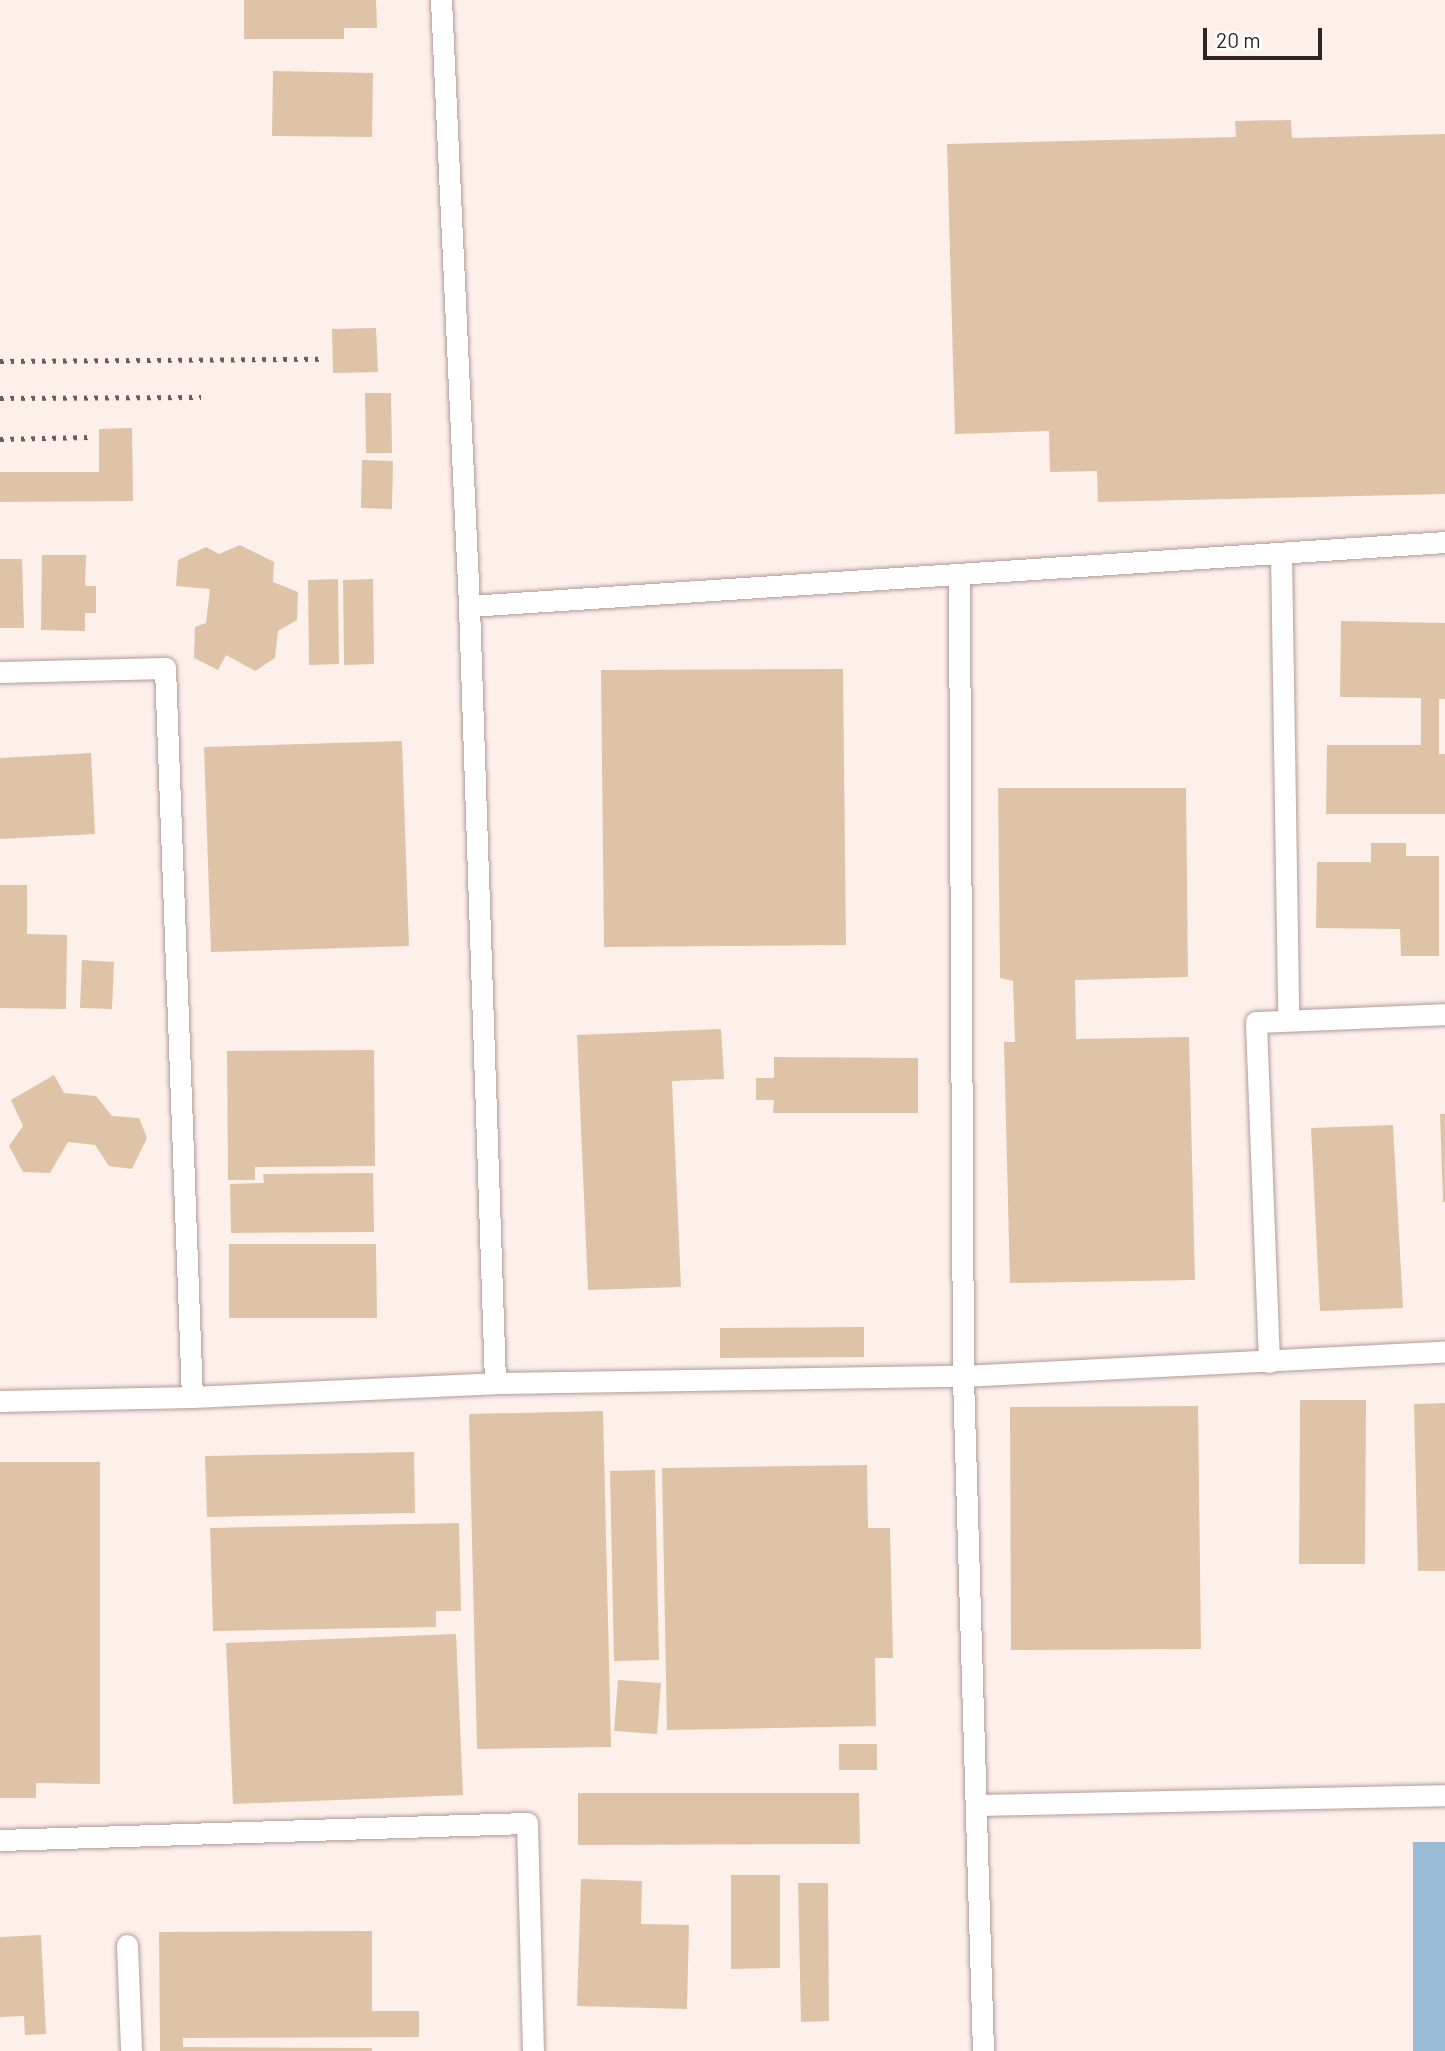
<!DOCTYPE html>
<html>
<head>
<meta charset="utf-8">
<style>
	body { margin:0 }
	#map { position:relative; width:1445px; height:2051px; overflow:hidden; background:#fdf0eb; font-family:Barlow,sans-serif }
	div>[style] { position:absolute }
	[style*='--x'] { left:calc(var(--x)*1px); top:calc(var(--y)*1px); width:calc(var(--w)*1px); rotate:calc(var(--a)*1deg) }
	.water>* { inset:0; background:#9bbbd4 }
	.building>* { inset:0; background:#dec3a6 }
	.roads { filter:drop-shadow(0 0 2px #b19d95) drop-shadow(0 0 2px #b19d95) }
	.service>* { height:21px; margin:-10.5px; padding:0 10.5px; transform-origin:10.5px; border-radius:10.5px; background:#fff }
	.rail>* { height:5px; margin-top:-2.5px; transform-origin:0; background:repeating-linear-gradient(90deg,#685e5b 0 3.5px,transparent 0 10.5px) }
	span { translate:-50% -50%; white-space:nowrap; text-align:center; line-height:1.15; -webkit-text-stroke:6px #fff; paint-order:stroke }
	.scale { position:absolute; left:1203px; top:28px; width:119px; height:32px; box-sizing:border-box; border:4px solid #2e2623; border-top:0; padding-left:9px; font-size:21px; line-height:24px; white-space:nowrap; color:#2e2623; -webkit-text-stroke:5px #fff; paint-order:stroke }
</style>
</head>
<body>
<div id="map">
	<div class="water">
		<i style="clip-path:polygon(1413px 1842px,1445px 1842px,1445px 2051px,1413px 2051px)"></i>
	</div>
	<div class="building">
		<i style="clip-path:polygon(244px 0,376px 0,377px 28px,344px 28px,344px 39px,244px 39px)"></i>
		<i style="clip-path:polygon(273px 71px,373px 73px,372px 137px,272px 136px)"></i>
		<i style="clip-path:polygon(1291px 120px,1292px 138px,1445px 134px,1445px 494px,1098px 502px,1097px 471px,1050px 472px,1049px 431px,955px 434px,947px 144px,1236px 137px,1235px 121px)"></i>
		<i style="clip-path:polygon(376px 328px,378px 372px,333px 373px,332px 329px)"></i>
		<i style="clip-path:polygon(365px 393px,391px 393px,392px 453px,366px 453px)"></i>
		<i style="clip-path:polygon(132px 428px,133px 501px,0 502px,0 472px,99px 472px,99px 429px)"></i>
		<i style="clip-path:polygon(362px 460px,393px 461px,392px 509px,361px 508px)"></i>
		<i style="clip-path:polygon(240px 545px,274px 562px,273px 582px,298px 592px,297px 620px,278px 631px,275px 658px,255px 671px,226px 655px,218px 670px,194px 658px,195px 627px,206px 623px,210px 589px,176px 586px,178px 560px,206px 547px,219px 554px)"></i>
		<i style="clip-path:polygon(42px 555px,86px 555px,85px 586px,96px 586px,96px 613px,85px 613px,85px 631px,41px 630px)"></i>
		<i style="clip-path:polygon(0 559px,22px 559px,24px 628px,0 628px)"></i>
		<i style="clip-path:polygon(338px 579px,339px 664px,309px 665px,308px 580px)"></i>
		<i style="clip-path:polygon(373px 579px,374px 664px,344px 665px,343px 580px)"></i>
		<i style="clip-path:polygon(1341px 621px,1445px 623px,1445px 699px,1439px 699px,1439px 754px,1445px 754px,1445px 814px,1326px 814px,1327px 745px,1421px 745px,1421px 698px,1340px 697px)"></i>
		<i style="clip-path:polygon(843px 669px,846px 945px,604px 947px,601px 670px)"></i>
		<i style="clip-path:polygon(402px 741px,409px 946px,211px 952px,204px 747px)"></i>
		<i style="clip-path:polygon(91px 753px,95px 834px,0 839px,0 758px)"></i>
		<i style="clip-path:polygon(998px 788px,1186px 788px,1188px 977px,1075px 980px,1076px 1039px,1189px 1037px,1195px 1280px,1010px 1283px,1004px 1042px,1015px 1042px,1013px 981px,1000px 978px)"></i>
		<i style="clip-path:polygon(1371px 843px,1406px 843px,1406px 856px,1439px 856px,1439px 956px,1401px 956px,1400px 929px,1316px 928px,1317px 862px,1371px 862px)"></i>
		<i style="clip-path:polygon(0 885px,27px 885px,27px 934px,67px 935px,66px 1009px,0 1008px)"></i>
		<i style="clip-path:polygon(82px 960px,114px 962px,112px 1009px,80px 1008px)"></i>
		<i style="clip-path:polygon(721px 1029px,724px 1079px,672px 1081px,681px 1287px,588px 1290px,577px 1035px)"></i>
		<i style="clip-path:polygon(374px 1050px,375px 1166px,255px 1167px,255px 1180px,228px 1180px,227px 1051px)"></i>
		<i style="clip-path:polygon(774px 1057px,918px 1058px,918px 1113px,773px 1113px,774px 1100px,756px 1100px,756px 1078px,774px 1078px)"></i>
		<i style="clip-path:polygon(54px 1075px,64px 1093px,96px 1096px,112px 1116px,139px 1118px,147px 1138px,132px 1169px,109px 1166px,95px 1145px,68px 1142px,50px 1173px,23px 1172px,9px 1146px,23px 1126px,11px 1100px)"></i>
		<i style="clip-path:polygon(1440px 1114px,1445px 1114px,1445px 1202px,1443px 1202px)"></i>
		<i style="clip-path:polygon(1393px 1125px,1403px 1308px,1320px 1311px,1311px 1128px)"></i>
		<i style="clip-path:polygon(373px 1173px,374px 1232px,231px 1233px,230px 1184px,264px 1183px,263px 1174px)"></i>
		<i style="clip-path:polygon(229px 1244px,376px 1244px,377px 1318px,229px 1318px)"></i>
		<i style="clip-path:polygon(864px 1327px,864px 1357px,720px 1358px,720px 1328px)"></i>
		<i style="clip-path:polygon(1300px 1400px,1366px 1400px,1365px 1564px,1299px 1564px)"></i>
		<i style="clip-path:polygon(1445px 1403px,1445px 1571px,1418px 1571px,1414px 1404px)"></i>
		<i style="clip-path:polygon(1198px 1406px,1201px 1649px,1011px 1650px,1010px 1407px)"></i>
		<i style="clip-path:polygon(603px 1411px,611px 1747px,477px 1749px,469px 1414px)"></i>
		<i style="clip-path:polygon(414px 1452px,415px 1513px,207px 1517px,205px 1456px)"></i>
		<i style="clip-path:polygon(0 1462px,100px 1462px,100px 1784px,36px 1783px,36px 1798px,0 1798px)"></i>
		<i style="clip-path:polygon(867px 1465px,868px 1528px,890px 1528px,893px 1658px,875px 1658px,876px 1726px,667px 1730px,662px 1468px)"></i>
		<i style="clip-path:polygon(655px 1470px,659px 1660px,614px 1661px,610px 1471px)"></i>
		<i style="clip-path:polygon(459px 1523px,461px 1611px,436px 1611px,436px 1627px,213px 1631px,210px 1528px)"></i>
		<i style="clip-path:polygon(456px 1634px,463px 1795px,233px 1804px,226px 1643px)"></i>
		<i style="clip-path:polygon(618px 1680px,661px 1683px,657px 1734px,614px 1731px)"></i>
		<i style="clip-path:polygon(839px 1744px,877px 1744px,877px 1770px,839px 1770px)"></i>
		<i style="clip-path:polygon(578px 1793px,859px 1793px,860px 1844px,578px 1845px)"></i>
		<i style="clip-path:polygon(731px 1875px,780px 1875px,780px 1968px,731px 1969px)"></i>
		<i style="clip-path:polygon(581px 1879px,642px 1881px,641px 1924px,689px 1925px,687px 2009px,577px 2006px)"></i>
		<i style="clip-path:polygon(798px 1883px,828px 1883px,829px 2021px,801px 2022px)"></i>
		<i style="clip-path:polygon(372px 1931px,372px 2011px,419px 2011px,419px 2037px,183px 2038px,183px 2047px,372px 2048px,372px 2051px,160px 2051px,159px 1932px)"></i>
		<i style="clip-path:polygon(41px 1935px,46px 2034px,25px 2035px,24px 2016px,0 2017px,0 1937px)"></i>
	</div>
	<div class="roads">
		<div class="service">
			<i style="--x:441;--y:0;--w:607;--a:87.35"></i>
			<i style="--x:469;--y:606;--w:777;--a:88.08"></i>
			<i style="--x:1281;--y:553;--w:467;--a:89.1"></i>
			<i style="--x:469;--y:606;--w:978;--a:-3.75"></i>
			<i style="--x:0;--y:672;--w:165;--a:-1.4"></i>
			<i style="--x:165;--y:668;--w:729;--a:87.88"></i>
			<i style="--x:1269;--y:1362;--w:340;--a:-92.2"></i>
			<i style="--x:1256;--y:1022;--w:189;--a:-2.4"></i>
			<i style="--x:0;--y:1401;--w:192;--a:-1.2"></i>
			<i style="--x:192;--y:1397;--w:303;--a:-2.6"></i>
			<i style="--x:495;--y:1383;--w:468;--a:-0.9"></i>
			<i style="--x:963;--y:1376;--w:802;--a:-90.29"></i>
			<i style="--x:977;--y:1805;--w:468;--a:-1.2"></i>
			<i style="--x:0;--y:1840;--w:527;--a:-1.85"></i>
			<i style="--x:527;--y:1823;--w:228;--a:88.5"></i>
			<i style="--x:127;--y:1945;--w:106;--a:87.8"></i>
			<i style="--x:983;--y:2051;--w:675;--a:-91.7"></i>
			<i style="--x:963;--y:1376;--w:483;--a:-2.9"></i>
		</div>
	</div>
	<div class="rail">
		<i style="--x:0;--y:361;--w:323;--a:-0.4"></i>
		<i style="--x:0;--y:398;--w:201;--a:-0.3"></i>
		<i style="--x:0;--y:439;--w:90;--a:-1.3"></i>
	</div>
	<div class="scale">20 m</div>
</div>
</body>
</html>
